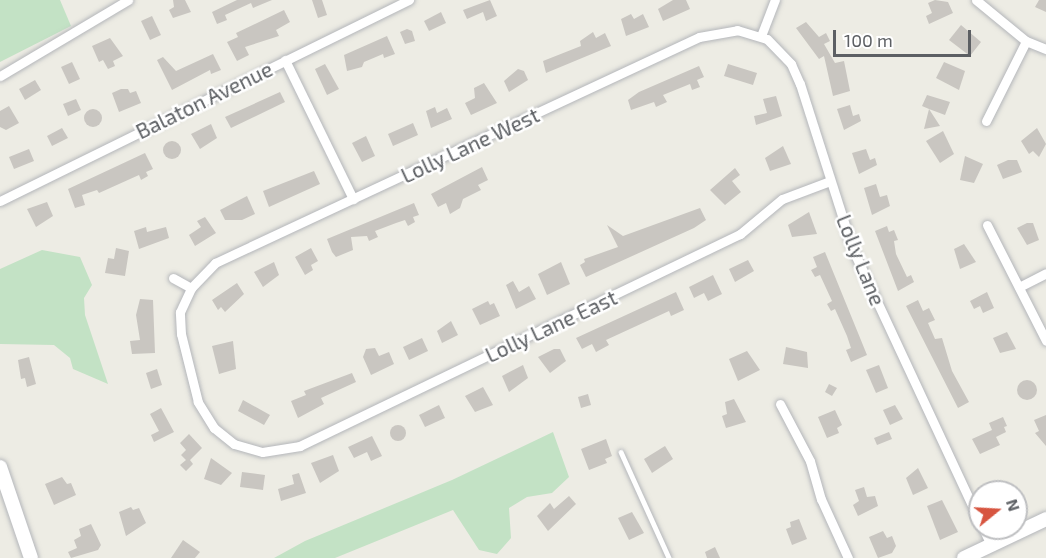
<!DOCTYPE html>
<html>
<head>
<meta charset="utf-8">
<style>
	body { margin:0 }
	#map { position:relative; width:1046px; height:558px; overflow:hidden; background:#edece4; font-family:"Exo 2",sans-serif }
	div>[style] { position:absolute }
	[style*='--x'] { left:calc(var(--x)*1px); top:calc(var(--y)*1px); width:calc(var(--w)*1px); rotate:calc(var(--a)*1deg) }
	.green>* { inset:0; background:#c3e2c5 }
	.building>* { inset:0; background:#c9c6c1 }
	.round { border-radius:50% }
	.roads { filter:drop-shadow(0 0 2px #b4b6ba) drop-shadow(0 0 2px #b4b6ba) }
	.lane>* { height:4.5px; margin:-2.25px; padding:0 2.25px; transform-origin:2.25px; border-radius:2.25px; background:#fff }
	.street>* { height:9px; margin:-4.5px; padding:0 4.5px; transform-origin:4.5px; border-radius:4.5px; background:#fff }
	.secondary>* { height:14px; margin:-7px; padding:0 7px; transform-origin:7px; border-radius:7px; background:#fff }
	span { translate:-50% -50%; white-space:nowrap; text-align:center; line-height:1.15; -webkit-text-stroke:5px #fff; paint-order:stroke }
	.street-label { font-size:21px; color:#5c5f63 }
	.north { position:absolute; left:968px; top:480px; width:60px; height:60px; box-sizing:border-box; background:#fff; border:2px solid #bebfc1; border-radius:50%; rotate:72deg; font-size:16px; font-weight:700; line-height:24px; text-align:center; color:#5c5f63 }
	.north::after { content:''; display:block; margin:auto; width:21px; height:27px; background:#d75540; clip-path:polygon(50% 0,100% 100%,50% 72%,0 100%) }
	.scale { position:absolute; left:833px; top:30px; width:138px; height:27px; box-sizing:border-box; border:3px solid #5c5f63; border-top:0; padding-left:8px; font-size:18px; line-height:21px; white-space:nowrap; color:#5c5f63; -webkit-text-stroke:4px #fff; paint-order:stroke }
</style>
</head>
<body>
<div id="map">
	<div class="green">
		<i style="clip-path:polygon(0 0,60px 0,71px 26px,0 62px)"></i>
		<i style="clip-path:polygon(42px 250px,80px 257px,92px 285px,84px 298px,85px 315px,108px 384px,73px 369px,70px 358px,54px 345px,0 344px,0 269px)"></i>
		<i style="clip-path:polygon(553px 432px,569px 477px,552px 493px,527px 497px,509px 508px,511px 538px,497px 554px,479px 550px,453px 510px,335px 558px,274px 558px,305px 541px,452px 480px)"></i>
	</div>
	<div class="building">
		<i style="clip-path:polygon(173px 0,185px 0,191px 12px,173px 18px,169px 10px,174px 7px)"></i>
		<i style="clip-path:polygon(237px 0,272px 0,253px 8px,251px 3px,225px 15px,227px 20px,217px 24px,212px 12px)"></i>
		<i style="clip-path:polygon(312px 0,322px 0,327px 15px,318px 18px)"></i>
		<i style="clip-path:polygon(490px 0,497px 16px,486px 21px,483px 12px,467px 19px,463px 10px)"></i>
		<i style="clip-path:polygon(673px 0,686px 0,690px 9px,663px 21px,658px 9px)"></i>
		<i style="clip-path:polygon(935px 0,948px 2px,953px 13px,929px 24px,926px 16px,932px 13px,928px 3px)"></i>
		<i style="clip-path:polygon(1039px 0,1046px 0,1046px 12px,1035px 7px)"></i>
		<i style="clip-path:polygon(284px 10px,290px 22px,276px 30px,279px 36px,245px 47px,249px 55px,237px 61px,227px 42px,238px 37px,236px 33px)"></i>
		<i style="clip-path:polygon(441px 12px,446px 23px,429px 31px,424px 21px)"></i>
		<i style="clip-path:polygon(631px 14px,634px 19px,643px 14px,649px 27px,626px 36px,621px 19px)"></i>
		<i style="clip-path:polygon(152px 16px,161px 35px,150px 40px,141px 21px)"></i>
		<i style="clip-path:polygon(806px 22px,819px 37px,826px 33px,830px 41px,824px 44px,835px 63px,844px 61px,850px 91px,833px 96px,824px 56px,819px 59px,796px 28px)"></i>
		<i style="clip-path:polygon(961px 25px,981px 42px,970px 56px,949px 40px)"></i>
		<i style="clip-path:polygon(407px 29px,412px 31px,415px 41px,405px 44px,400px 32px)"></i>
		<i style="clip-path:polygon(593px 32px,596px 38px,605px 33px,611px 46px,546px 73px,543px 61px,581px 46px,580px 41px)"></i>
		<i style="clip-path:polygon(387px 36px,395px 54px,384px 58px,383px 54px,364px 62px,362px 67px,347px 71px,344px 55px)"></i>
		<i style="clip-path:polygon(110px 38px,123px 56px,113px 61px,115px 66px,108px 69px,103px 60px,99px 62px,92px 46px)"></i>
		<i style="clip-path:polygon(213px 54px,221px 70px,211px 74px,210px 70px,172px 90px,157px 60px,163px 57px,176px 71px)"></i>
		<i style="clip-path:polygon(72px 62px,80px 79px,69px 84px,61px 67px)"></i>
		<i style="clip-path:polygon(944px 62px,965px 71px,959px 90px,936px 78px)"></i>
		<i style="clip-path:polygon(325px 64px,339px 89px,327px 95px,315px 69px)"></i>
		<i style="clip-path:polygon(728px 64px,757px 73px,753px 85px,724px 76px)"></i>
		<i style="clip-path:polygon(699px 66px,704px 77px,697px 80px,700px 87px,692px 90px,690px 84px,663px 95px,667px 102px,656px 107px,654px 102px,631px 110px,628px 100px,639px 92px)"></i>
		<i style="clip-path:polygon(518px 69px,524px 71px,528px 80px,509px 92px,504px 81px)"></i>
		<i style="clip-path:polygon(35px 80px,41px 90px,25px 100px,19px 89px)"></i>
		<i style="clip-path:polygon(484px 83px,497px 103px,471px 115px,465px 103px,475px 98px,474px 88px)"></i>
		<i style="clip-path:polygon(121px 89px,128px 89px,130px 93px,136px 91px,141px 103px,119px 112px,112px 93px)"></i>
		<i style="clip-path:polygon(280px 92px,285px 102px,231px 128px,225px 117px)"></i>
		<i style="clip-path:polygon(927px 95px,950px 102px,945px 115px,929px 109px,940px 126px,924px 129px,929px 109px,922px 106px)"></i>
		<i style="clip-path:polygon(776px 96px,782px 116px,756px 125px,754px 116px,767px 113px,763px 99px)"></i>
		<i style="clip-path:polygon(76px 99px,81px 110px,68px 116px,63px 104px)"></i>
		<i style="clip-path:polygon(850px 105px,853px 116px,859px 114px,861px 121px,844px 130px,837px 109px)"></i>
		<i style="clip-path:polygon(9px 106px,19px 123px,6px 130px,0 127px,0 111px)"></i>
		<i style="clip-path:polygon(435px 107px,437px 113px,447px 108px,452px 119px,431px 128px,426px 111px)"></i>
		<i class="round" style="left:84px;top:109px;width:18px;height:18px"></i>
		<i style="clip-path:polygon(413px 123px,418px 135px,393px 146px,388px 134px)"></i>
		<i style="clip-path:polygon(211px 124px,217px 138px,200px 149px,191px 134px)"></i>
		<i style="clip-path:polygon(62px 128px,68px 138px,52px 146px,47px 136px)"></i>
		<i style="clip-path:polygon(1037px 128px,1046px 144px,1039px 157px,1033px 151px,1029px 154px,1021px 141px)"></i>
		<i style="clip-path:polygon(943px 131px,954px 154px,940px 163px,926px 141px)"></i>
		<i style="clip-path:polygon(366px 136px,375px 156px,362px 162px,352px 143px)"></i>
		<i class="round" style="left:163px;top:141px;width:18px;height:18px"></i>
		<i style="clip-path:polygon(783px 146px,791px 164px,770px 171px,765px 158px)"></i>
		<i style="clip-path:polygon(29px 149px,34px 161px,14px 169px,9px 157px)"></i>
		<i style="clip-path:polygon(866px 149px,870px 160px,875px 158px,877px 165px,859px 174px,852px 153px)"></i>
		<i style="clip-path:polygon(145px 153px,153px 169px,146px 172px,148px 176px,141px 180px,139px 175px,99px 193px,97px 190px,82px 195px,85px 205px,75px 208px,68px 189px)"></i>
		<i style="clip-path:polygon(965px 156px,983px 164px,974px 183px,960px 180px)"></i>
		<i style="clip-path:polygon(1008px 160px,1017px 160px,1022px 172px,1003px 179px,997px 165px)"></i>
		<i style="clip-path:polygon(482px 167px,488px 180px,478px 185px,481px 190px,463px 199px,460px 208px,450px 214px,446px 203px,438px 207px,431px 194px)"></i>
		<i style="clip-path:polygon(735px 168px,740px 175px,732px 181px,741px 192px,725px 205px,710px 190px)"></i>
		<i style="clip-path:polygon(314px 171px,320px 184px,269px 207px,263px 191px)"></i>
		<i style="clip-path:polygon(876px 184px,880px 197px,887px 195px,890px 206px,872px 215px,864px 188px)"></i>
		<i style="clip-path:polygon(247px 196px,255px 214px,242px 220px,225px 220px,220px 210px)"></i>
		<i style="clip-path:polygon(47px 202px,53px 216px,36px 227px,27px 209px)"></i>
		<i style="clip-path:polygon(414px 203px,419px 215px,413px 217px,415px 222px,408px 226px,405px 220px,396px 223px,375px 231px,378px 237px,369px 241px,367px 236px,351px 237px,353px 250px,336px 257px,332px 252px,327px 239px)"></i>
		<i style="clip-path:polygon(700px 208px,706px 220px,694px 228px,586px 277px,580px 265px,585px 262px,584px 259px,618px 247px,607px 225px,623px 236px)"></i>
		<i style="clip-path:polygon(809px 212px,817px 234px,792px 237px,788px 225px)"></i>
		<i style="clip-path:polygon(205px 217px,216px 233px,195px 246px,189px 235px,201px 227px,197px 221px)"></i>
		<i style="clip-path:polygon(1027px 223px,1033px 223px,1039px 240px,1027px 245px,1017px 228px)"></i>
		<i style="clip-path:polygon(887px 226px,889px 232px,894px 230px,898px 240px,894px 241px,896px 254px,907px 277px,911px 275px,914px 282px,898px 291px,875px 231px)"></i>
		<i style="clip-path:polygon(146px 227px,147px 232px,166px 227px,169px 238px,139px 249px,134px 231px)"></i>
		<i style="clip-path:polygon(964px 244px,976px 262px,960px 269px,954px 249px)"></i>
		<i style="clip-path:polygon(116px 248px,129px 251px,125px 276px,105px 273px,108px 258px,114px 259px)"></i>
		<i style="clip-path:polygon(311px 248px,318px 261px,311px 265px,313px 270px,305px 275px,295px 257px)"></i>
		<i style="clip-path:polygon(825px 252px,867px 355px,851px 362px,846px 350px,851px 348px,847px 336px,835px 309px,831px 311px,827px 304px,832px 301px,820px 275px,815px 277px,811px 270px,817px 267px,813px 257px)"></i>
		<i style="clip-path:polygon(748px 260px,754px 271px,735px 282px,729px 269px)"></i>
		<i style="clip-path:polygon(274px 262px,279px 275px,263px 287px,254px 272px)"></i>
		<i style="clip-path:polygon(561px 262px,570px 284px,547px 295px,538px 274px)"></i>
		<i style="clip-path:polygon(713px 275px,722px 294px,708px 301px,704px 293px,694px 298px,689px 287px)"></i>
		<i style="clip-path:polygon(513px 281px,519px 292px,529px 286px,536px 299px,516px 309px,506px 285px)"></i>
		<i style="clip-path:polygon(237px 283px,244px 294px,225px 312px,221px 307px,218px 310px,212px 300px)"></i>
		<i style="clip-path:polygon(676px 292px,684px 310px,671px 316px,669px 311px,606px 340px,609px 345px,596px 352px,592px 344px,582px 349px,576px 338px)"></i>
		<i style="clip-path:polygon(987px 292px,994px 308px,983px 313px,980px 306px,974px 309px,970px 301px)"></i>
		<i style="clip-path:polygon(140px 299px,153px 300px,155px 353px,132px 354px,130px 341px,140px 340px,136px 315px)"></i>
		<i style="clip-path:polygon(918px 300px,923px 311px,929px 308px,935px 320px,928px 323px,935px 339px,942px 338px,952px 371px,969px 402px,958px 408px,906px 306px)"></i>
		<i style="clip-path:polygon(488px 301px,490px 305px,494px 303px,500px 316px,480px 325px,472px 309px)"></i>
		<i style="clip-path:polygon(451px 321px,458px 335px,442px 343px,437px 331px)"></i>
		<i style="clip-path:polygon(1007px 332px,1016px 349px,1000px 353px,993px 338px)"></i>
		<i style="clip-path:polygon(422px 338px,428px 351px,409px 360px,403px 347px)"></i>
		<i style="clip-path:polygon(233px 341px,236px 369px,219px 374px,212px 346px)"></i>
		<i style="clip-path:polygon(786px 347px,807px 352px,808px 368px,783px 364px)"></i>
		<i style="clip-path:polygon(375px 348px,379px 356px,389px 352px,394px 364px,371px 375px,363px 357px,366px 349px)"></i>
		<i style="clip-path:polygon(554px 349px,560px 349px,566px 361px,550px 373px,538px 357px)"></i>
		<i style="clip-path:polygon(747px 351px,760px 370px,738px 381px,729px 359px)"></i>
		<i style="clip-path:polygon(29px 357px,36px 384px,27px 387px,25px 378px,21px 379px,18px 360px)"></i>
		<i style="clip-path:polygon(523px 365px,528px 378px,509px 392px,502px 376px)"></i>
		<i style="clip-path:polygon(879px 365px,888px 388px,876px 393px,866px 370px)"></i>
		<i style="clip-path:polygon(157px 369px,162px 385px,151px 389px,146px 373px)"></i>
		<i style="clip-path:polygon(352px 373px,356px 382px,321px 398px,324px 404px,298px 418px,291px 401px,306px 395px,304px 391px)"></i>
		<i class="round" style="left:1017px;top:380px;width:20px;height:20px"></i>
		<i style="clip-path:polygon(829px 384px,837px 388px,832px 396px,825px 392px)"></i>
		<i style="clip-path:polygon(483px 387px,493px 405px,475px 412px,465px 396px)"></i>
		<i style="clip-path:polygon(588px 394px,591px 405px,581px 408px,578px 397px)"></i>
		<i style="clip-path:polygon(734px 399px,746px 422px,726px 428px,722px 416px,727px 414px,725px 402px)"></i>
		<i style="clip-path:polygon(243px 400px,270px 415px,264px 425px,238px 411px)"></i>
		<i style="clip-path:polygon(439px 405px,445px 418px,425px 427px,419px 415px)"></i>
		<i style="clip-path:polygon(895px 405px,903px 419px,890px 425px,883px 410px)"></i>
		<i style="clip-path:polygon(161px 408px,174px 432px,154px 442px,151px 435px,159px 431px,150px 414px)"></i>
		<i style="clip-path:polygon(835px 410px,842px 425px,837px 428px,839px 433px,827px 438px,818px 417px)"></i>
		<i style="clip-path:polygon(1046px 415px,1046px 446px,1035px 433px,1039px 431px,1034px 420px)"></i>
		<i style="clip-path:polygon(1003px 417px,1007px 426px,1004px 427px,1006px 432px,996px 437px,1000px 445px,980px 454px,972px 439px,992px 430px,989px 423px)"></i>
		<i class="round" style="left:390px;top:425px;width:16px;height:16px"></i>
		<i style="clip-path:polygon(889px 432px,892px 439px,877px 445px,874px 438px)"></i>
		<i style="clip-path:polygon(189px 434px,202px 448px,190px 460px,193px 464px,186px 471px,180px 465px,186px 460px,181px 455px,186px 450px,180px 443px)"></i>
		<i style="clip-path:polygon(372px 436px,382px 456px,371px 461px,367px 452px,354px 458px,348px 447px)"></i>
		<i style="clip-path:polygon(606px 439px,612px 456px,605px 459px,607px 463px,589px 470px,581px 449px)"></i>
		<i style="clip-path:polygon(665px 446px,673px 459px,652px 473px,644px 459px)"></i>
		<i style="clip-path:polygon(333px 455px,339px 471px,320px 483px,311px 463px)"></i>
		<i style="clip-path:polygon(211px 458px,232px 473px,221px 485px,204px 479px)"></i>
		<i style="clip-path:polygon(918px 468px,928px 488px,913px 495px,906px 478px)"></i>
		<i style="clip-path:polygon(242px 472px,265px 475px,263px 490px,240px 487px)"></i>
		<i style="clip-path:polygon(299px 473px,306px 493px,281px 501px,278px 489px,294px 484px,292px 475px)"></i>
		<i style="clip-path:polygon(62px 477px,67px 484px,71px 483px,76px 495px,54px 505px,45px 484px)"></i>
		<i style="clip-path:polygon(1005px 482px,1010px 492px,996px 492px,994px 486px)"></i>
		<i style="clip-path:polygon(864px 487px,867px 497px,875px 496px,878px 506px,858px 516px,853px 505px,859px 501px,855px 490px)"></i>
		<i style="clip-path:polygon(569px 496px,576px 504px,548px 531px,537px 516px,550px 503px,554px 509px)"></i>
		<i style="clip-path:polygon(942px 500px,958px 532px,940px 540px,927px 506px)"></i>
		<i style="clip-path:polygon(131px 507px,133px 510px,139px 508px,146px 523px,126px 536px,119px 512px)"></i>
		<i style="clip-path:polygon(632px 512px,644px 533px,629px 540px,618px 518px)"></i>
		<i style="clip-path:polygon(799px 519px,807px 539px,792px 545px,786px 529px,791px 527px,790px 522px)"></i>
		<i style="clip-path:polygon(91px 524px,101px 545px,98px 550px,71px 558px,68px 552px,77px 548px,74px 540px,81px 536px,79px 529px)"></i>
		<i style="clip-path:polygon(883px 531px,887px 538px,892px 536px,896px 546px,892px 553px,878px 558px,869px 537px)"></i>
		<i style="clip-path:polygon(183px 540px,200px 552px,195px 558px,171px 558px)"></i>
		<i style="clip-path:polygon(715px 547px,720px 558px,707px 558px,705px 552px)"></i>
	</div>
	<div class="roads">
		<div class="lane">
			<i style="--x:621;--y:452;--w:116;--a:65.6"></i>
		</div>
		<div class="street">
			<i style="--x:976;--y:0;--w:65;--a:39.4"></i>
			<i style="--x:1026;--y:41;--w:22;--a:22"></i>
			<i style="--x:761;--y:36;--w:39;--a:-69"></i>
			<i style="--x:285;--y:60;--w:155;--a:63.9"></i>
			<i style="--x:0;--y:76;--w:149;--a:-30.7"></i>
			<i style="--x:986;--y:121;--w:89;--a:-63.4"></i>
			<i style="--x:830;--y:181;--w:51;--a:159.4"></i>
			<i style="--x:782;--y:199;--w:55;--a:140.2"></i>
			<i style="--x:740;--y:234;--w:488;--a:154.3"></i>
			<i style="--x:300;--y:446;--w:38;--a:171"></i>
			<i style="--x:262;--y:452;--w:29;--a:-164"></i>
			<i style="--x:234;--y:444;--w:26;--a:-141"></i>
			<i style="--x:214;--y:428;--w:31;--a:-122"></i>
			<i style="--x:198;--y:402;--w:70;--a:-104"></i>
			<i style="--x:181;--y:334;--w:22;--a:-93"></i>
			<i style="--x:180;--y:312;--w:26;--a:-65"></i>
			<i style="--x:191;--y:288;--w:35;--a:-46"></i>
			<i style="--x:215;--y:263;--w:534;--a:-25.03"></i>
			<i style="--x:699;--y:37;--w:39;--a:-10"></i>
			<i style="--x:737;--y:30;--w:31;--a:17"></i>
			<i style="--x:767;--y:39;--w:35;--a:46"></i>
			<i style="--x:791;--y:64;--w:22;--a:66"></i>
			<i style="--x:800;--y:84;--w:174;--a:72.3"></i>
			<i style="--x:853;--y:250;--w:300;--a:65"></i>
			<i style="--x:0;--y:201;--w:456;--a:-26.2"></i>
			<i style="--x:987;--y:225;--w:130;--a:63"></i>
			<i style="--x:173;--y:278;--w:21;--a:29"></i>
			<i style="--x:1019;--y:287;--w:30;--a:-27"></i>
			<i style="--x:780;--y:404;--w:64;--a:62.2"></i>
			<i style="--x:810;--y:461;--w:40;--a:74"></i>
			<i style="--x:821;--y:499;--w:65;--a:65.4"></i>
			<i style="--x:983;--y:528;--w:19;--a:65"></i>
		</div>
		<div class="secondary">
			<i style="--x:0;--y:467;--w:96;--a:71.2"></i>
			<i style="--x:964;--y:558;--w:91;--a:-25.4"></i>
		</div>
	</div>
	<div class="street-label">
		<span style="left:204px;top:100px;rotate:-26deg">Balaton Avenue</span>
		<span style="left:470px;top:145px;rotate:-25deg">Lolly Lane West</span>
		<span style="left:861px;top:260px;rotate:68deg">Lolly Lane</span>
		<span style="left:551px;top:326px;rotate:-25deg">Lolly Lane East</span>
	</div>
	<div class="north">N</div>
	<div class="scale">100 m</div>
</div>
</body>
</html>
